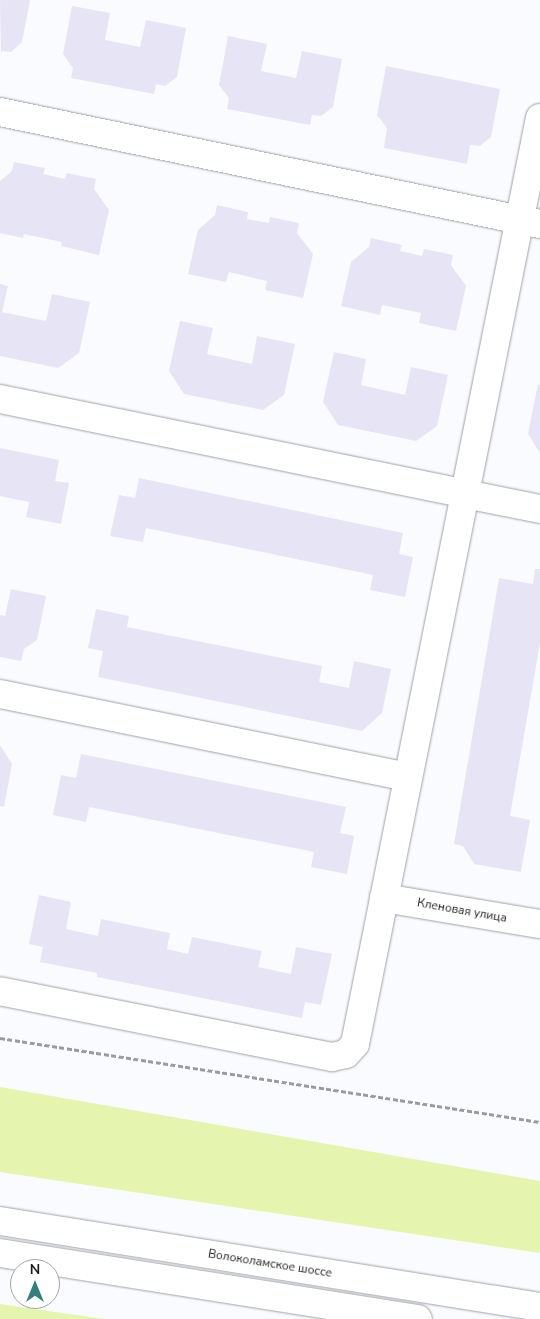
<!DOCTYPE html>
<html>
<head>
<meta charset="utf-8">
<style>
	body { margin:0 }
	#map { position:relative; width:540px; height:1319px; overflow:hidden; background:#fafbfe; font-family:"Nunito Sans",sans-serif }
	div>[style] { position:absolute }
	[style*='--x'] { left:calc(var(--x)*1px); top:calc(var(--y)*1px); width:calc(var(--w)*1px); rotate:calc(var(--a)*1deg) }
	.green>* { inset:0; background:#e5f5af }
	.building>* { inset:0; background:#e7e4f6 }
	.path>* { height:3px; margin-top:-1.5px; transform-origin:0; background:repeating-linear-gradient(90deg,#9a9b9e 0 5px,transparent 0 7.5px) }
	.roads { filter:drop-shadow(0 0 1px #9fa1a9) drop-shadow(0 0 1px #9fa1a9) }
	.minor>* { height:28px; margin:-14px; padding:0 14px; transform-origin:14px; border-radius:14px; background:#fff }
	.major>* { height:28px; margin:-14px; padding:0 14px; transform-origin:14px; border-radius:14px; background:#fff }
	span { translate:-50% -50%; white-space:nowrap; text-align:center; line-height:1.15; -webkit-text-stroke:4.5px #fff; paint-order:stroke }
	.street-label { font-size:12px; color:#1a1b1d }
	.north { position:absolute; left:10px; top:1259px; width:50px; height:50px; box-sizing:border-box; background:#fff; border:1px solid #a3a4a5; border-radius:50%; rotate:0deg; font-size:14px; font-weight:700; line-height:20px; text-align:center; color:#1a1b1d }
	.north::after { content:''; display:block; margin:auto; width:18px; height:22px; background:#357e7e; clip-path:polygon(50% 0,100% 100%,50% 72%,0 100%) }
</style>
</head>
<body>
<div id="map">
	<div class="green">
		<i style="clip-path:polygon(0 1087px,540px 1181px,540px 1253px,0 1172px)"></i>
		<i style="clip-path:polygon(0 1304px,104px 1319px,0 1319px)"></i>
	</div>
	<div class="building">
		<i style="clip-path:polygon(0 0,30px 0,22px 42px,11px 52px,2px 51px,1px 55px)"></i>
		<i style="clip-path:polygon(72px 6px,110px 13px,105px 40px,140px 47px,146px 20px,186px 28px,177px 77px,165px 86px,156px 84px,154px 94px,71px 78px,73px 68px,63px 54px)"></i>
		<i style="clip-path:polygon(228px 36px,267px 44px,261px 71px,296px 78px,302px 51px,342px 59px,333px 107px,321px 116px,312px 115px,310px 125px,227px 109px,229px 98px,219px 85px)"></i>
		<i style="clip-path:polygon(386px 66px,500px 89px,491px 137px,480px 146px,470px 145px,467px 164px,384px 148px,387px 128px,377px 115px)"></i>
		<i style="clip-path:polygon(14px 162px,45px 168px,43px 174px,65px 179px,67px 173px,96px 179px,94px 189px,109px 210px,99px 255px,61px 246px,62px 242px,24px 234px,23px 238px,0 233px,0 181px,12px 171px)"></i>
		<i style="clip-path:polygon(217px 205px,248px 212px,247px 219px,269px 223px,270px 217px,299px 223px,297px 233px,313px 254px,303px 298px,265px 290px,267px 281px,229px 272px,226px 282px,188px 274px,198px 230px,215px 215px)"></i>
		<i style="clip-path:polygon(371px 238px,402px 245px,400px 251px,422px 256px,424px 249px,453px 255px,451px 265px,466px 286px,456px 331px,419px 323px,421px 313px,382px 305px,380px 315px,341px 306px,351px 262px,369px 247px)"></i>
		<i style="clip-path:polygon(0 284px,8px 286px,2px 312px,46px 321px,52px 294px,90px 302px,79px 353px,58px 368px,0 356px)"></i>
		<i style="clip-path:polygon(180px 321px,213px 328px,207px 354px,252px 364px,257px 336px,295px 344px,284px 395px,263px 410px,184px 394px,169px 371px)"></i>
		<i style="clip-path:polygon(334px 352px,366px 359px,361px 385px,405px 395px,411px 367px,448px 375px,437px 426px,416px 441px,338px 425px,323px 402px)"></i>
		<i style="clip-path:polygon(538px 384px,540px 385px,540px 453px,528px 434px)"></i>
		<i style="clip-path:polygon(0 448px,59px 460px,55px 481px,69px 483px,61px 524px,26px 517px,29px 502px,0 496px)"></i>
		<i style="clip-path:polygon(139px 478px,403px 533px,399px 554px,413px 557px,405px 597px,370px 590px,373px 575px,146px 528px,143px 542px,110px 536px,119px 495px,135px 498px)"></i>
		<i style="clip-path:polygon(535px 569px,540px 569px,540px 643px,510px 816px,530px 820px,521px 872px,474px 864px,463px 846px,454px 844px,499px 578px,533px 584px)"></i>
		<i style="clip-path:polygon(11px 589px,46px 596px,37px 640px,24px 649px,21px 661px,0 657px,0 615px,5px 616px)"></i>
		<i style="clip-path:polygon(96px 609px,129px 616px,127px 627px,322px 666px,319px 682px,349px 688px,354px 661px,391px 669px,382px 713px,362px 731px,98px 677px,103px 651px,88px 648px)"></i>
		<i style="clip-path:polygon(0 745px,12px 764px,4px 807px,0 806px)"></i>
		<i style="clip-path:polygon(81px 754px,346px 807px,340px 833px,354px 836px,347px 874px,311px 867px,314px 852px,89px 807px,86px 822px,53px 815px,61px 775px,76px 778px)"></i>
		<i style="clip-path:polygon(39px 895px,71px 902px,66px 929px,98px 936px,101px 919px,170px 933px,167px 949px,188px 954px,192px 937px,262px 951px,258px 967px,291px 974px,296px 947px,332px 954px,321px 1005px,305px 1002px,302px 1018px,97px 977px,97px 973px,40px 962px,43px 947px,29px 944px)"></i>
	</div>
	<div class="path">
		<i style="--x:0;--y:1038;--w:546;--a:8.84"></i>
	</div>
	<div class="roads">
		<div class="minor">
			<i style="--x:0;--y:112;--w:551;--a:11.72"></i>
			<i style="--x:540;--y:118;--w:383;--a:101.3"></i>
			<i style="--x:465;--y:494;--w:76;--a:11.3"></i>
			<i style="--x:0;--y:399;--w:475;--a:11.5"></i>
			<i style="--x:465;--y:494;--w:561;--a:101.31"></i>
			<i style="--x:355;--y:1044;--w:13;--a:132"></i>
			<i style="--x:346;--y:1054;--w:14;--a:168"></i>
			<i style="--x:332;--y:1057;--w:338;--a:-168.8"></i>
			<i style="--x:0;--y:694;--w:416;--a:11.5"></i>
			<i style="--x:384;--y:898;--w:158;--a:9.5"></i>
		</div>
		<div class="major">
			<i style="--x:0;--y:1221;--w:547;--a:9.05"></i>
			<i style="--x:0;--y:1253;--w:423;--a:9"></i>
		</div>
	</div>
	<div class="street-label">
		<span style="left:462px;top:911px;rotate:10deg">Кленовая улица</span>
		<span style="left:270px;top:1264px;rotate:9deg">Волоколамское шоссе</span>
	</div>
	<div class="north">N</div>
</div>
</body>
</html>
